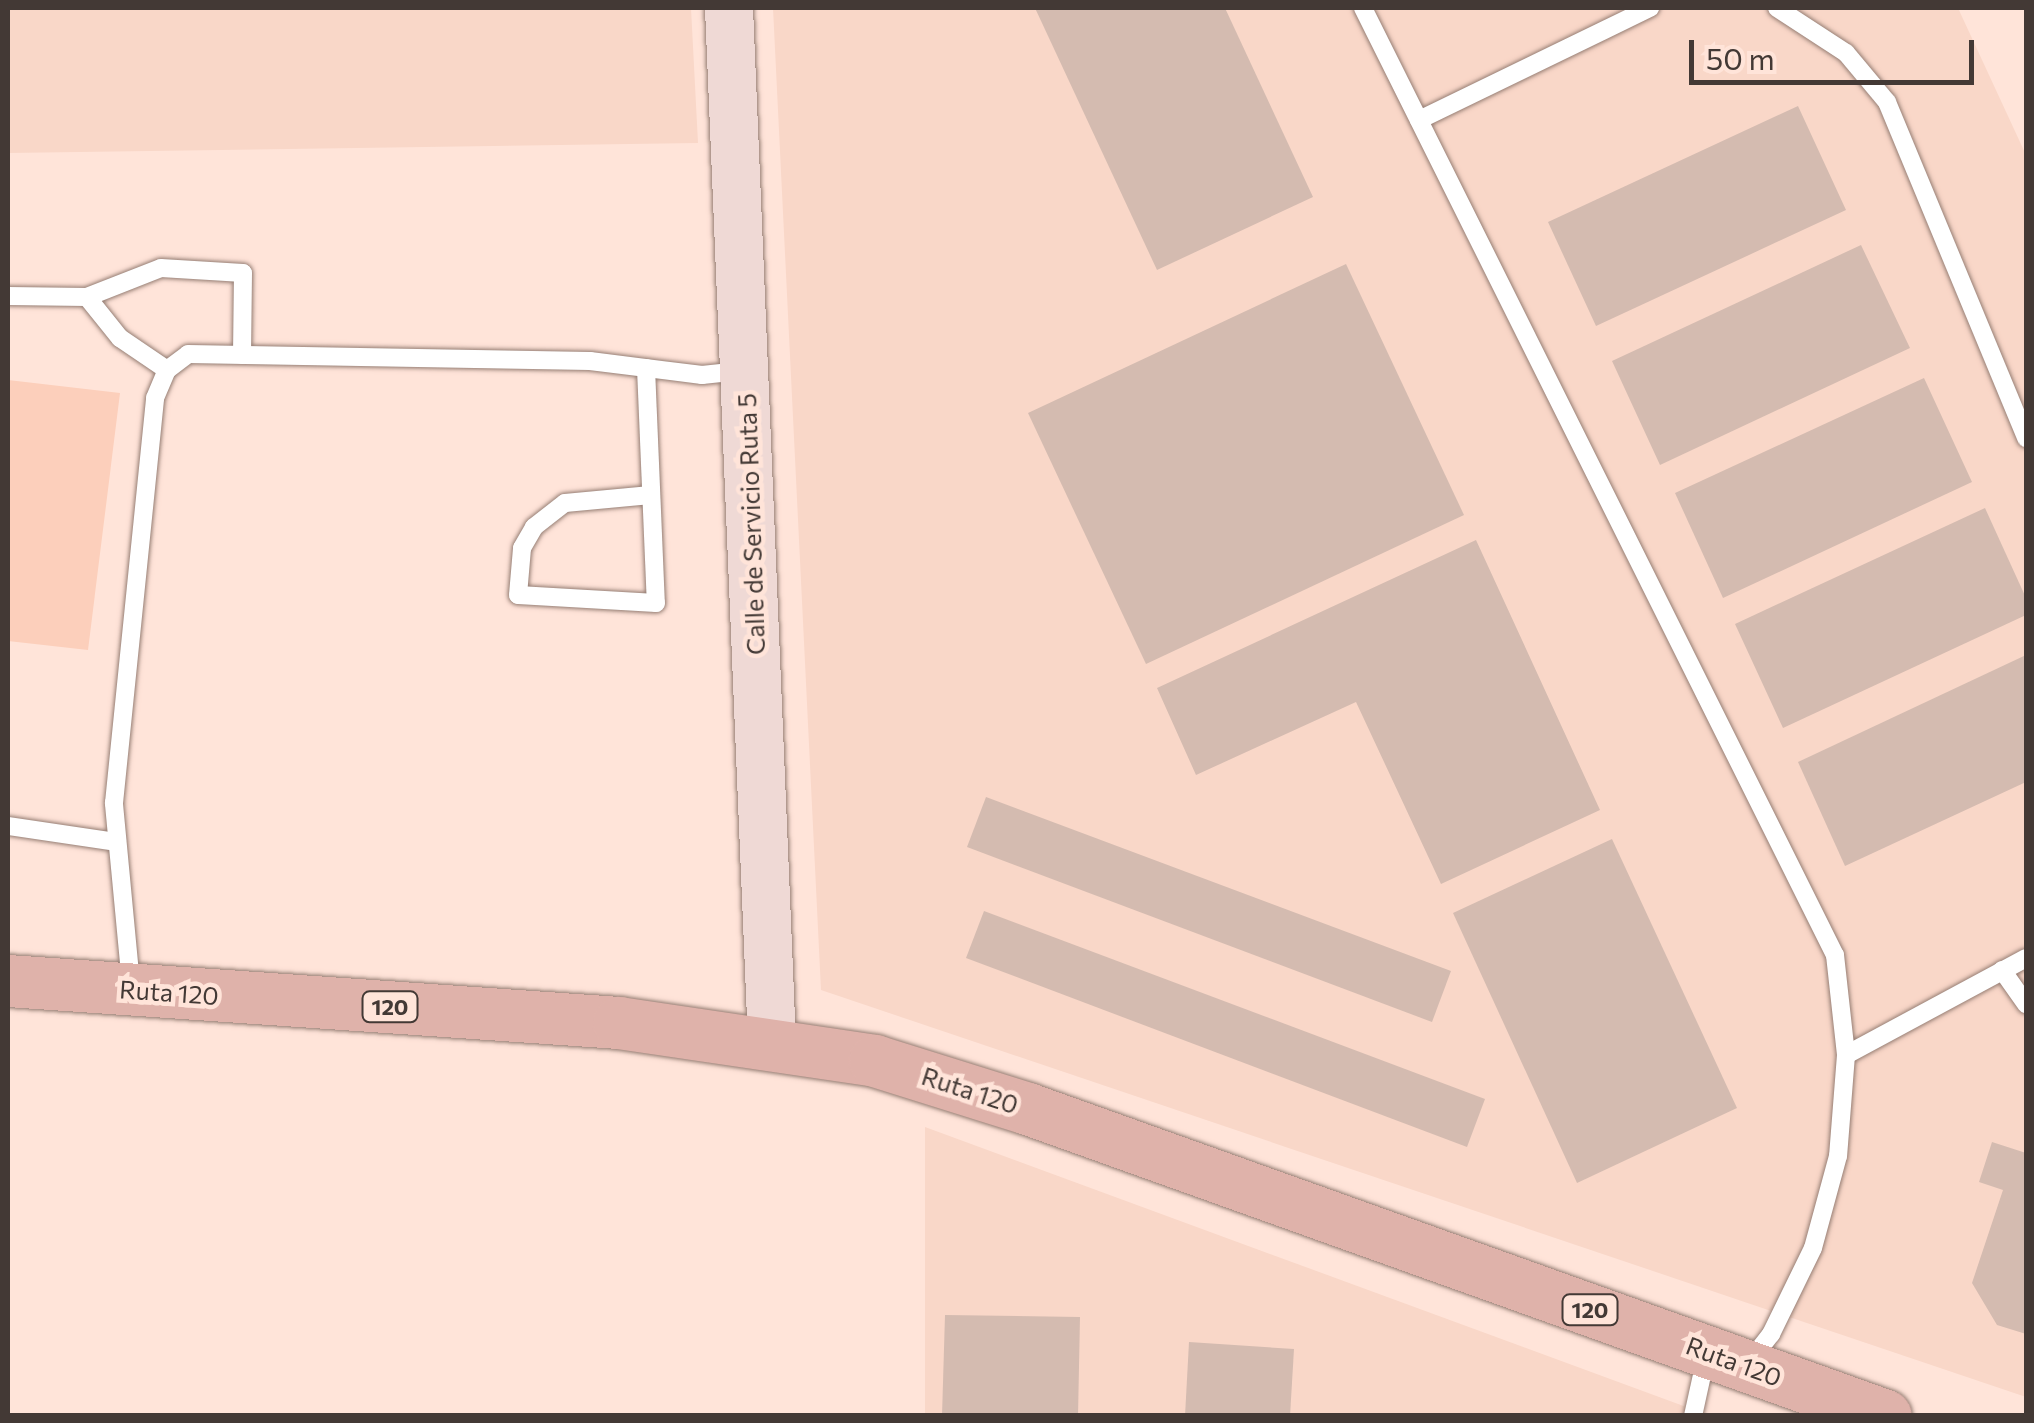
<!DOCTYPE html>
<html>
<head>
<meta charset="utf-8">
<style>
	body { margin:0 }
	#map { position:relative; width:2034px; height:1423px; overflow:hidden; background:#ffe4d9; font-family:Commissioner,sans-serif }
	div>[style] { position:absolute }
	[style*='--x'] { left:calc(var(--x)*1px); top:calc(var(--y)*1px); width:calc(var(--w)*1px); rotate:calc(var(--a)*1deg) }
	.built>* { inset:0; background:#f9d7c8 }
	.green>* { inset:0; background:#fccfbb }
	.building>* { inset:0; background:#d4bbb0 }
	.roads { filter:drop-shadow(0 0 2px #967e74) drop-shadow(0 0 2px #967e74) }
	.lane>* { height:18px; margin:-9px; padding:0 9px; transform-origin:9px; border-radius:9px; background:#fff }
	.secondary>* { height:48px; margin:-24px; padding:0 24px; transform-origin:24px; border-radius:24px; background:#efd9d5 }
	.primary>* { height:52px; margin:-26px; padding:0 26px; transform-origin:26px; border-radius:26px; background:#dfb2aa }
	span { translate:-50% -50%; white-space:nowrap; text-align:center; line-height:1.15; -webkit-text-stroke:9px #ffe4d9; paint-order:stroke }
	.shield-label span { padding:2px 8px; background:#ffe4d9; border:2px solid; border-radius:8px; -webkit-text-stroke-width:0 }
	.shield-label { font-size:22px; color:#433935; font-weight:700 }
	.street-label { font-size:25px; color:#433935 }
	.frame { position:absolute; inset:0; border:10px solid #433935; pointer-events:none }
	.scale { position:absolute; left:1689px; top:40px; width:285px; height:45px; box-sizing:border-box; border:5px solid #433935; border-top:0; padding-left:12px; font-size:30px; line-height:35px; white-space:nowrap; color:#433935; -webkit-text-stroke:8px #ffe4d9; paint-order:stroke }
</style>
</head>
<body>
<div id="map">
	<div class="built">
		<i style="clip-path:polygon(8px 8px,691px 8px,698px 143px,8px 153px)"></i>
		<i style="clip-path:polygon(773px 8px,1958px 8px,2026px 155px,2026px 1397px,821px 990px)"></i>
		<i style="clip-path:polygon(925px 1127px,1708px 1415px,925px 1416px)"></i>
	</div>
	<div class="green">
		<i style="clip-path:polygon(8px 380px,120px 393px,88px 650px,8px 641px)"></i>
	</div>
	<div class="building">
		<i style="clip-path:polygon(1035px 8px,1225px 8px,1313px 197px,1157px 270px)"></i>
		<i style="clip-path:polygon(1798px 106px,1846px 210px,1596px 326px,1548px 222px)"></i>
		<i style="clip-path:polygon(1861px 245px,1910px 348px,1660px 465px,1612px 361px)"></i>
		<i style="clip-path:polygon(1346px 264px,1464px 515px,1146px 664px,1028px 413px)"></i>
		<i style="clip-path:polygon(1924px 378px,1972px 482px,1723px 598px,1675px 493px)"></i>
		<i style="clip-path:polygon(1985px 508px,2026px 598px,2026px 615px,1783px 728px,1735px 624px)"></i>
		<i style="clip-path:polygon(1476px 540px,1600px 810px,1441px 884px,1356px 702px,1196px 775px,1157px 688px)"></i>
		<i style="clip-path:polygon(2026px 655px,2026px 782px,1845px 866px,1798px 762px)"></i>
		<i style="clip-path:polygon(986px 797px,1451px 971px,1432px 1022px,967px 847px)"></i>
		<i style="clip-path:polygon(1612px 839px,1737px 1108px,1577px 1183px,1453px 913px)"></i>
		<i style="clip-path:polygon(984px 911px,1485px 1099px,1467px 1147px,966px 958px)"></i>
		<i style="clip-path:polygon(1992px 1142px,2026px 1153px,2026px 1334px,1997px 1325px,1972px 1283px,2003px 1190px,1979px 1182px)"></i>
		<i style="clip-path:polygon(945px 1315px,1080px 1317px,1078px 1416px,942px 1416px)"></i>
		<i style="clip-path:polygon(1189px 1342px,1294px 1349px,1290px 1416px,1185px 1416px)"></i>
	</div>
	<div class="roads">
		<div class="lane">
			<i style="--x:1363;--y:8;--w:1058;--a:63.51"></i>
			<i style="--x:1835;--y:955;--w:101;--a:83.7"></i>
			<i style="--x:1846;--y:1055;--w:101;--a:94.5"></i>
			<i style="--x:1838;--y:1156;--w:95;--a:105.2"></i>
			<i style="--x:1813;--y:1248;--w:96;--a:116"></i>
			<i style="--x:1771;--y:1334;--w:34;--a:128"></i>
			<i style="--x:1777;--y:8;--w:82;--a:33.1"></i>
			<i style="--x:1846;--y:53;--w:64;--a:50.1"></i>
			<i style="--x:1887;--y:102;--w:364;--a:67.5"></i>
			<i style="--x:1419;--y:120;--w:257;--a:-25.9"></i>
			<i style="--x:8;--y:296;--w:79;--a:0.7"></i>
			<i style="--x:87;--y:297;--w:53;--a:51.2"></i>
			<i style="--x:120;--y:338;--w:57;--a:34.2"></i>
			<i style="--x:87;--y:297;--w:79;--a:-21.4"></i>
			<i style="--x:161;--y:268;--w:82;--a:3.5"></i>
			<i style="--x:243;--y:273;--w:82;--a:90.7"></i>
			<i style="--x:646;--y:368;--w:235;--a:87.6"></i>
			<i style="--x:656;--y:603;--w:138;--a:-176.7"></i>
			<i style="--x:518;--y:595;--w:47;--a:-85.1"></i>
			<i style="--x:522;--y:548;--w:24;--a:-60"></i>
			<i style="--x:534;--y:527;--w:39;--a:-38"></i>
			<i style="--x:565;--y:503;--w:86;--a:-5.3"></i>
			<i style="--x:8;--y:826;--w:110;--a:8.4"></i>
			<i style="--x:2002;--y:970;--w:42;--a:54.8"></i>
			<i style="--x:131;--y:984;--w:182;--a:-95.4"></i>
			<i style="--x:114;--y:803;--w:407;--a:-84.2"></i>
			<i style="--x:155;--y:398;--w:30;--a:-67"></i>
			<i style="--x:167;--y:370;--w:26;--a:-37"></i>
			<i style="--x:188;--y:354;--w:402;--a:1"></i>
			<i style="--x:590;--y:361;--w:113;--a:7.1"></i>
			<i style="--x:702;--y:375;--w:38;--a:-6"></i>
			<i style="--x:1846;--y:1055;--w:204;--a:-28.3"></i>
			<i style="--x:1693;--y:1416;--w:60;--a:-77.6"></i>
		</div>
		<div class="secondary">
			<i style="--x:729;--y:8;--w:1034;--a:87.62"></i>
		</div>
		<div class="primary">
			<i style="--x:8;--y:981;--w:612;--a:3.93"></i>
			<i style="--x:619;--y:1023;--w:259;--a:8.4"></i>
			<i style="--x:875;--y:1061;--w:160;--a:17.4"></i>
			<i style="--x:1028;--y:1109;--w:911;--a:19.69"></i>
		</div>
	</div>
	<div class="shield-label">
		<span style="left:390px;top:1007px">120</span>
		<span style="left:1590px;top:1310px">120</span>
	</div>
	<div class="street-label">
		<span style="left:751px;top:524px;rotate:-92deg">Calle de Servicio Ruta 5</span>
		<span style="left:169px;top:992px;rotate:4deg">Ruta 120</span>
		<span style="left:970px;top:1090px;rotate:18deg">Ruta 120</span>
		<span style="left:1734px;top:1361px;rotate:20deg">Ruta 120</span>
	</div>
	<div class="frame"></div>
	<div class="scale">50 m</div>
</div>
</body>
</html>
